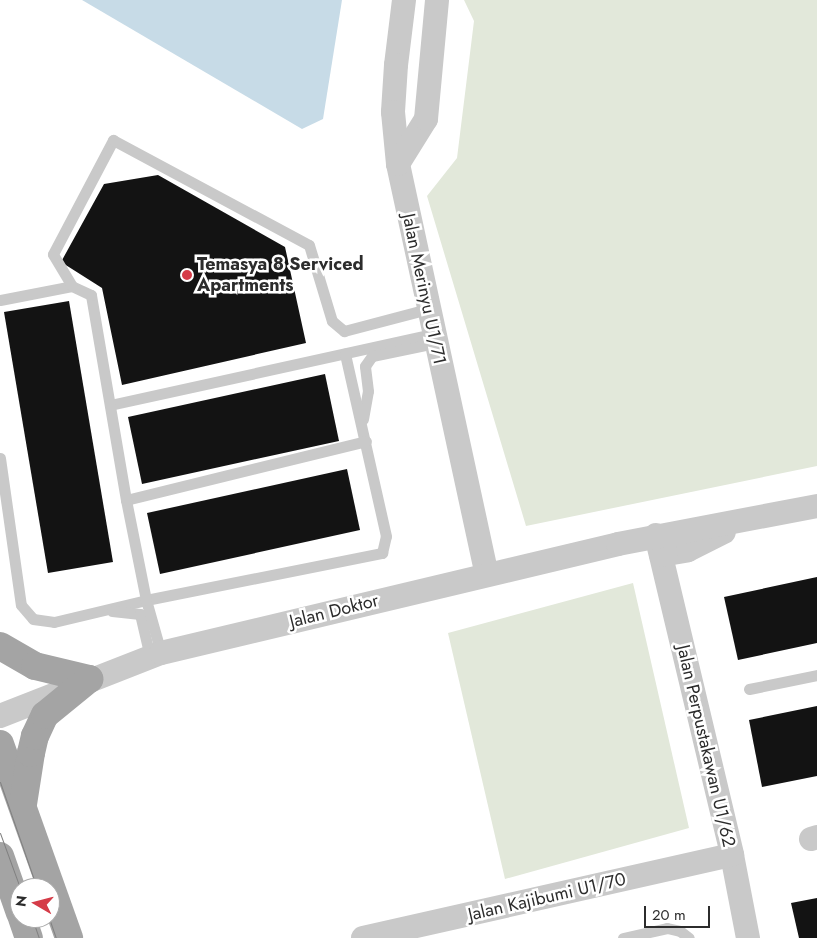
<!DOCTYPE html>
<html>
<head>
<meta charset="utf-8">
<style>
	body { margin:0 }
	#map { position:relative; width:817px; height:938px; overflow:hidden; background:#fff; font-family:Jost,sans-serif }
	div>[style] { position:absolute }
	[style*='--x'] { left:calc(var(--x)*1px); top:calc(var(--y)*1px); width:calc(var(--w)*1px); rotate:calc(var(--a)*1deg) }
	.green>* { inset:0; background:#e2e8da }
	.water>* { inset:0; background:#c7dbe7 }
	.building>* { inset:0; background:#131313 }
	.lane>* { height:11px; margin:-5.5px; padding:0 5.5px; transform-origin:5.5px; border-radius:5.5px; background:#c9c9c9 }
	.street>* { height:24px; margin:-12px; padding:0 12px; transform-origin:12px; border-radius:12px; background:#c9c9c9 }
	.primary>* { height:28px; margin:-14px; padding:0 14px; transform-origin:14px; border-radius:14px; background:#a4a4a4 }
	.tram>* { height:1px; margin:-0.5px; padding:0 0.5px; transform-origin:0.5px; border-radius:0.5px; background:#818181 }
	.dots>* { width:14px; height:14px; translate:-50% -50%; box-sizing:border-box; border:2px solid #fff; border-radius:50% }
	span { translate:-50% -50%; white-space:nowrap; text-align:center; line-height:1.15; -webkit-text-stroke:5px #fff; paint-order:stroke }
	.poi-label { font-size:18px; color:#2c2c2c; font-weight:700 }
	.left { translate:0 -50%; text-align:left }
	.street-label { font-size:18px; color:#2c2c2c }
	.north { position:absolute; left:10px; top:878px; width:50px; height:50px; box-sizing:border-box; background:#fff; border:1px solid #ababab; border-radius:50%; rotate:278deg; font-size:14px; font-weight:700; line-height:20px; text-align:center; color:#2c2c2c }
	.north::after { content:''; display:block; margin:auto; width:18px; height:22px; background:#d53c48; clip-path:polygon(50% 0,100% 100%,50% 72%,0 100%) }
	.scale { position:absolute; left:644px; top:906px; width:66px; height:22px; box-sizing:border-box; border:2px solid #2c2c2c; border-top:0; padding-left:6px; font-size:15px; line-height:18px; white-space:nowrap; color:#2c2c2c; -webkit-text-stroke:4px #fff; paint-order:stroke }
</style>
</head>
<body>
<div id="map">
	<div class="green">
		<i style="clip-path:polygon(464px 0,817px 0,817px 466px,526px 526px,427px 196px,457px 158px,474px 21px)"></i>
		<i style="clip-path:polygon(633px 583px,689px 828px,505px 879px,448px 633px)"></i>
	</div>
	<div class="water">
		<i style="clip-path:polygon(82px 0,342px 0,323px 119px,302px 129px)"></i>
	</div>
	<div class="building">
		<i style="clip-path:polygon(158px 175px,285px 247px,306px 343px,122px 385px,102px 288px,61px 262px,104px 184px)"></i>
		<i style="clip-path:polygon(69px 301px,113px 562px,48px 573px,4px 312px)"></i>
		<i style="clip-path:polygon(325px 374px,339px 441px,142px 484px,128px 417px)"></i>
		<i style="clip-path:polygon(347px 469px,360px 530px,160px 574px,147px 513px)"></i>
		<i style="clip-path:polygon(817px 577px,817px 643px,738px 660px,724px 597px)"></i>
		<i style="clip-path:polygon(817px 706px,817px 776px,762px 787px,749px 720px)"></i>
		<i style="clip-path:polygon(817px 898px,817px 938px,799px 938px,791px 903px)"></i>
	</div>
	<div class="lane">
		<i style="--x:0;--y:300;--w:73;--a:-11"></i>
		<i style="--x:110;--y:405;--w:332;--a:-12.4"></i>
		<i style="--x:363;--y:419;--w:28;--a:-80"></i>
		<i style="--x:368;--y:391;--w:25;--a:-97"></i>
		<i style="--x:365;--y:366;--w:12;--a:-55"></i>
		<i style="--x:372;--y:356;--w:64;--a:-11.7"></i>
		<i style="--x:0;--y:458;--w:148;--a:81.9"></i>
		<i style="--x:21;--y:605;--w:18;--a:49"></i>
		<i style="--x:33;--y:619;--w:21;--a:8"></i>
		<i style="--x:54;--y:622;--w:95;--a:-13.4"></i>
		<i style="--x:146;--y:600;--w:241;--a:-11.3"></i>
		<i style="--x:382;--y:553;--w:17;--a:-77"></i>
		<i style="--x:386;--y:536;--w:187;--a:-102.7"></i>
		<i style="--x:126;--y:500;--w:247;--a:-13.8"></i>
		<i style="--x:112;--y:611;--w:28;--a:6"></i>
		<i style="--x:140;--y:614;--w:44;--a:76.9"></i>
		<i style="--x:161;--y:653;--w:55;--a:-105.8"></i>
		<i style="--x:146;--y:600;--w:102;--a:-101.3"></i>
		<i style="--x:126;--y:500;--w:208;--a:-99.7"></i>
		<i style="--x:91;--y:295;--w:21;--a:-155"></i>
		<i style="--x:72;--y:286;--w:37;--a:-121"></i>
		<i style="--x:53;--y:254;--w:129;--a:-62.2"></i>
		<i style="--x:113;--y:140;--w:222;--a:28.2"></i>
		<i style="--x:309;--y:245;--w:79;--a:73.2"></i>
		<i style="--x:332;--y:321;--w:16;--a:40"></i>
		<i style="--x:344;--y:331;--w:87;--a:-14.7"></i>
		<i style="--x:749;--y:689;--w:69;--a:-11.6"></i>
		<i style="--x:623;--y:938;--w:45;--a:-12.8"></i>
		<i style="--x:667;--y:928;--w:13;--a:13"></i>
		<i style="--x:680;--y:931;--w:11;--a:38"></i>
	</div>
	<div class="street">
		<i style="--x:404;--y:0;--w:65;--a:97"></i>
		<i style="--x:396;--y:65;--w:47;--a:93.7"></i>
		<i style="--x:393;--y:112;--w:52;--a:84.5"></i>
		<i style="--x:398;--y:164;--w:420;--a:77.8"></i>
		<i style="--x:398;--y:164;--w:53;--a:-58.1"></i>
		<i style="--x:426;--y:119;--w:120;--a:-84.7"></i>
		<i style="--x:656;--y:535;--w:329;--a:76.6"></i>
		<i style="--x:732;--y:855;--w:85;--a:79.1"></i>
		<i style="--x:661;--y:555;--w:27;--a:-10"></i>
		<i style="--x:688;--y:550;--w:40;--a:-26.6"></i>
		<i style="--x:0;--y:716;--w:173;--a:-21.4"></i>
		<i style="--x:161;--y:653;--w:470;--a:-13.4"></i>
		<i style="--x:618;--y:544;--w:203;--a:-10.8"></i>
		<i style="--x:811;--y:839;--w:6;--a:-18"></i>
		<i style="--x:363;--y:938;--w:378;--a:-12.7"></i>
	</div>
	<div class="primary">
		<i style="--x:0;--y:646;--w:40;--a:29.7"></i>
		<i style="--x:35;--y:666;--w:56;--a:13.5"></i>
		<i style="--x:0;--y:744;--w:206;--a:70.4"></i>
		<i style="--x:23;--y:804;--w:52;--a:-81.1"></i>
		<i style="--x:31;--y:753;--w:17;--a:-77"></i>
		<i style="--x:35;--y:736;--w:23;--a:-65"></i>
		<i style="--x:45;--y:715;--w:57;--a:-39.3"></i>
		<i style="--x:0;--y:856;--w:60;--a:70.7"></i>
		<i style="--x:22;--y:918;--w:21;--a:71"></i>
	</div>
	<div class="tram">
		<i style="--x:0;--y:782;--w:112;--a:70.8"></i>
		<i style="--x:0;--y:833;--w:59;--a:70"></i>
		<i style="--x:32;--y:918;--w:21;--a:71"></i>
		<i style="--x:49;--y:918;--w:21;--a:71"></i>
	</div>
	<div class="dots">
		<i style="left:187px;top:275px;background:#d53c48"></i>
	</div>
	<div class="poi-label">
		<span class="left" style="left:197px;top:275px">Temasya 8 Serviced<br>Apartments</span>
	</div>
	<div class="street-label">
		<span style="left:424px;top:289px;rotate:78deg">Jalan Merinyu U1/71</span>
		<span style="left:334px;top:611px;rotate:-14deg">Jalan Doktor</span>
		<span style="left:706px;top:746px;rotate:77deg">Jalan Perpustakawan U1/62</span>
		<span style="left:547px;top:897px;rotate:-13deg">Jalan Kajibumi U1/70</span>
	</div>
	<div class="north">N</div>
	<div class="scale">20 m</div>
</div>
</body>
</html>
